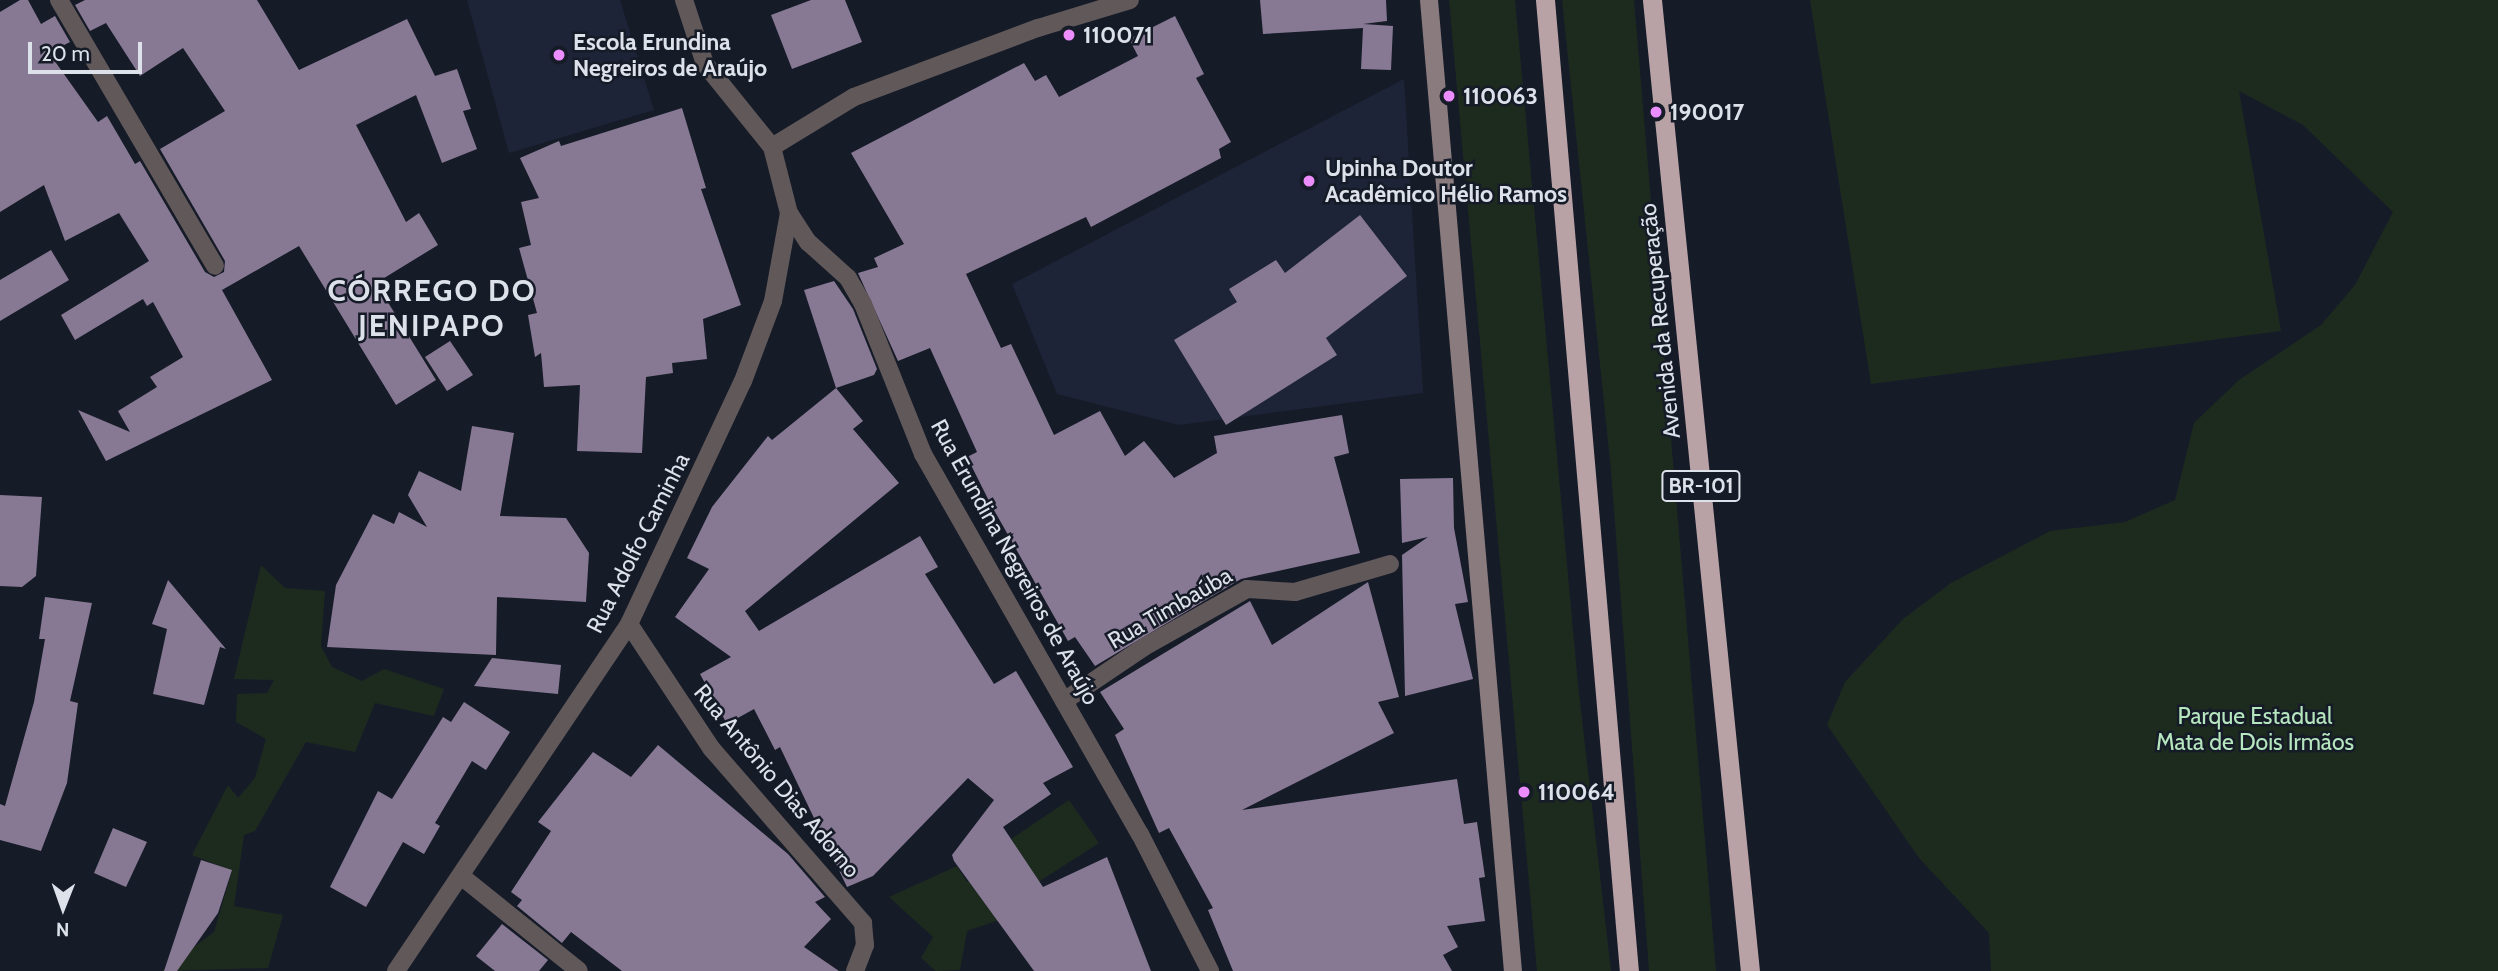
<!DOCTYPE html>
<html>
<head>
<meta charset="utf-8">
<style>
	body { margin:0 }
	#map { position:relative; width:2498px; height:971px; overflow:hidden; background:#161b28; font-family:Cabin,sans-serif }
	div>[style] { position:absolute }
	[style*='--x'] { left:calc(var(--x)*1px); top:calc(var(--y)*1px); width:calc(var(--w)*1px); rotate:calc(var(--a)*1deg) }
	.built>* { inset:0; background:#1e2437 }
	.green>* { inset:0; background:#1d2b1f }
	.building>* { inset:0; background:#877994 }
	.minor>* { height:18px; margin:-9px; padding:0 9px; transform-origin:9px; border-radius:9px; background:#61585a }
	.secondary>* { height:18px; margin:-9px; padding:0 9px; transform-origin:9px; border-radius:9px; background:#8a7b7e }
	.trunk>* { height:19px; margin:-9.5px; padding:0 9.5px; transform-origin:9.5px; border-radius:9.5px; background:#b8a2a6 }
	.dots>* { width:19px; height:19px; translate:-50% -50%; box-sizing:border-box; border:4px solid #161b28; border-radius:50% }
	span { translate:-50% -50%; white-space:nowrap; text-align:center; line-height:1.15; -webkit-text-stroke:5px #161b28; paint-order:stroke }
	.shield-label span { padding:2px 5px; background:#161b28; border:2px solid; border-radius:5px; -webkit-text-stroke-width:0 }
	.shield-label { font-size:21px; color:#dde1ea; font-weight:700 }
	.poi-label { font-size:23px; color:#dde1ea; font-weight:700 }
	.left { translate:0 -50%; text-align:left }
	.street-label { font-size:23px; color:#dde1ea }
	.park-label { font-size:23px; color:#b6e6be }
	.district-label { font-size:30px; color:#dde1ea; font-weight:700; letter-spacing:2px }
	.north { position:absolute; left:28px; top:873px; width:70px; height:70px; -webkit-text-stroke:5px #161b28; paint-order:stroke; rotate:181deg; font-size:19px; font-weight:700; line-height:28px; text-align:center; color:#dde1ea }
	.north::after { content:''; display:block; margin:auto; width:24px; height:32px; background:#dde1ea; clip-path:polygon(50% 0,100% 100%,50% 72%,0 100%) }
	.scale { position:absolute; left:28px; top:42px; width:114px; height:32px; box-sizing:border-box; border:4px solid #dde1ea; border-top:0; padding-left:9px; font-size:21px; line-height:24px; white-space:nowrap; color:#dde1ea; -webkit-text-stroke:5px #161b28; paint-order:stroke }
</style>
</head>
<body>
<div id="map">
	<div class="built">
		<i style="clip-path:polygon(467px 0,620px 0,654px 110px,509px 153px)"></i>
		<i style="clip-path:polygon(1404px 79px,1423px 393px,1179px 425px,1057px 394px,1012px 284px)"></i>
	</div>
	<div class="green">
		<i style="clip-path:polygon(1449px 0,1515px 0,1578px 684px,1611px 971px,1537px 971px)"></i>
		<i style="clip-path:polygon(1562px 0,1634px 0,1716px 971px,1649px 971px,1611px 470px)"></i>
		<i style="clip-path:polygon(1810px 0,2498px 0,2498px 971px,1991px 971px,1989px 933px,1919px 858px,1827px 725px,1845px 682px,1903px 619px,1951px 583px,2050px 531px,2125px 522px,2175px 500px,2194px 423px,2239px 380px,2321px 325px,2355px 285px,2393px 212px,2303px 125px,2239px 91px,2281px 331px,1871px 384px)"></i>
		<i style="clip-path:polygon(261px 565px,285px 588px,325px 591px,321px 646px,332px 667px,362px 681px,384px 669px,444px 689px,434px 716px,375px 703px,355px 752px,306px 742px,255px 831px,244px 835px,234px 906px,283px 915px,268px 968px,162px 971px,214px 932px,232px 871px,192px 855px,228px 785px,238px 798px,255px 778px,266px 739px,236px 722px,237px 694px,267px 693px,274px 680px,234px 679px)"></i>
		<i style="clip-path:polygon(1069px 800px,1099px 843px,1029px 888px,999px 920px,967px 931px,960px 970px,936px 971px,921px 958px,933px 937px,889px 897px,957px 866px,967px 882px,1018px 850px,1011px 839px)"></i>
	</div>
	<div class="building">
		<i style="clip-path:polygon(20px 0,28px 0,41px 24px,55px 16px,70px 42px,49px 53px,98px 122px,107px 116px,135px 164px,140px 161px,205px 272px,214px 277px,224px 272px,225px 261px,160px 149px,225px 111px,183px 48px,140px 76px,106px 23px,90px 31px,75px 5px,85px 0,257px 0,299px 70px,407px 19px,435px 76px,457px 69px,471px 109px,463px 111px,477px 149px,442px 163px,416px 95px,356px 125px,406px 222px,419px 213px,438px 245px,376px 283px,436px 380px,396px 405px,299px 246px,222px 290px,272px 380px,106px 461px,78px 410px,130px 432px,118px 411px,157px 387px,150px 377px,183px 357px,153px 302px,147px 306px,143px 299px,75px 340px,61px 315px,149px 261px,119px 213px,65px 241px,44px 185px,0 212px,0 12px)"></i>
		<i style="clip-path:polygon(811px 0,845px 0,862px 42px,792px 69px,771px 15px)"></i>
		<i style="clip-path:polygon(1260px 0,1386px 0,1387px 21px,1363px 24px,1393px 26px,1391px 70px,1361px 69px,1363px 28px,1263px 34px)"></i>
		<i style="clip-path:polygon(1175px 16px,1204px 74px,1196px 78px,1231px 142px,1219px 149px,1221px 158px,1091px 227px,1086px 217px,966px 274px,1001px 348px,1011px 344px,1054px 435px,1100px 411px,1125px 456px,1144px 441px,1174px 478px,1217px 453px,1214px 436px,1342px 415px,1349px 453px,1334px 457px,1360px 553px,1241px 579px,1095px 666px,1075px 637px,1068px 641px,990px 503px,967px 457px,977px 452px,930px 348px,898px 361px,858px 273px,878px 267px,874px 258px,904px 244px,851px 153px,1024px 63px,1035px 81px,1046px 75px,1059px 97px,1138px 56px,1129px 39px)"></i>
		<i style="clip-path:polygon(682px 108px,706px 188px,701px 189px,741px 305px,703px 319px,707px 359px,672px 363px,673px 373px,646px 377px,642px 453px,577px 451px,580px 385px,544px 387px,541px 353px,535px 357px,528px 315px,537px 313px,519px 248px,531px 245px,521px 202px,539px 198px,520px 158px,559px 141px,561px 146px)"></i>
		<i style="clip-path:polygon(1360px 215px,1407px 276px,1326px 338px,1337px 355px,1226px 425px,1174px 340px,1237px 302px,1229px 289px,1276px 260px,1285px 273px)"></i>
		<i style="clip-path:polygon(51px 250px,69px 280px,0 321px,0 280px)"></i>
		<i style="clip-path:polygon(834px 281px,853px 309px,877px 369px,874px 375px,836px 388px,804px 290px)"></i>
		<i style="clip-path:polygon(450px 341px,473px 375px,447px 391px,425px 357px)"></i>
		<i style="clip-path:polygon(836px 388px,863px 421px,853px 429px,899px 483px,745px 611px,759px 631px,920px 536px,938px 567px,925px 574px,994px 684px,1016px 671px,1073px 767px,1043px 783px,1051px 794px,1003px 827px,1043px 887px,1107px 857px,1151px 971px,1034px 971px,954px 861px,952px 855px,994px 800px,968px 778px,873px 876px,847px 887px,780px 747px,775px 750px,754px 709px,727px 724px,700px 674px,731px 657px,675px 617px,709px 569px,687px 558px,712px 507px,768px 436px,772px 440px)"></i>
		<i style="clip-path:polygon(472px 426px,514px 433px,500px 516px,566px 518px,589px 553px,586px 602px,497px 597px,496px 655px,327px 647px,336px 585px,373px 514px,394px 524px,399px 512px,427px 527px,408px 495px,419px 471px,461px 491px)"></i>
		<i style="clip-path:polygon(1453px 478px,1454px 528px,1468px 602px,1455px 604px,1473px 679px,1405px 696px,1402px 555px,1428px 537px,1402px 543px,1400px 479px)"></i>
		<i style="clip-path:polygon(0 495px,42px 497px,36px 576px,22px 587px,0 586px)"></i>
		<i style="clip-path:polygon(168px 580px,226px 649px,220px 647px,204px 705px,153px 694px,167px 629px,152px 624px)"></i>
		<i style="clip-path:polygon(1368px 582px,1399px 697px,1378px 702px,1394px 733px,1242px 810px,1457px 779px,1464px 824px,1477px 822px,1485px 877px,1479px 878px,1485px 921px,1447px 926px,1458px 947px,1443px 955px,1452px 971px,1233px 971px,1208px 910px,1213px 908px,1169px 828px,1159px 833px,1115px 735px,1124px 729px,1100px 692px,1250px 601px,1272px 645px)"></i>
		<i style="clip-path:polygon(45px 597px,92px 603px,70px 701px,78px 703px,67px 783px,41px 851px,0 840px,0 804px,5px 806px,34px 702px,45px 639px,39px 639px)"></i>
		<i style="clip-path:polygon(492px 658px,561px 665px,558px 694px,474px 686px)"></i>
		<i style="clip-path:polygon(464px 702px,510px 732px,486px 770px,472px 761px,435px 823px,440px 826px,424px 854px,403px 842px,366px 907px,330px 887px,378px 791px,392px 799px,443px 717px,451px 722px)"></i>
		<i style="clip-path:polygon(658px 745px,788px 854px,825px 897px,815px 902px,831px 919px,804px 947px,839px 971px,622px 971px,571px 932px,562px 943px,517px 906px,522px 900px,511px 892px,551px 831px,538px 822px,593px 752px,631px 777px)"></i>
		<i style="clip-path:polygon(113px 828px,147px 842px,126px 887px,94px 873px)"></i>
		<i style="clip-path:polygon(201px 860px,232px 870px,218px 913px,177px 971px,164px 971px)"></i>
		<i style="clip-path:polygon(502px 924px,548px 960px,539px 971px,495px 971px,476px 956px)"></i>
	</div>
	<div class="minor">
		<i style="--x:59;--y:0;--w:308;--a:59.6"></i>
		<i style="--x:684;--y:0;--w:67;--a:71.8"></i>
		<i style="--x:705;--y:64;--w:107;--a:51.1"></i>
		<i style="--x:772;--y:147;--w:68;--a:75.6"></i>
		<i style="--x:789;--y:213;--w:35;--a:57"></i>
		<i style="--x:808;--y:242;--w:54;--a:42"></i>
		<i style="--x:848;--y:278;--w:30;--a:60"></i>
		<i style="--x:863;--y:304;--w:162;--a:68.2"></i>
		<i style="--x:923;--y:454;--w:438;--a:60.3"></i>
		<i style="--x:1140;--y:834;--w:154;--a:62.9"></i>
		<i style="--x:772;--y:147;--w:96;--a:-31.4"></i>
		<i style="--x:854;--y:97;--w:197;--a:-20.6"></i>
		<i style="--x:1038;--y:28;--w:96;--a:-16.9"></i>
		<i style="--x:629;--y:624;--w:149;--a:56.5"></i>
		<i style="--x:711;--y:748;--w:232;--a:49"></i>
		<i style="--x:863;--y:923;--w:22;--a:85"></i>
		<i style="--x:865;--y:945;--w:28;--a:111"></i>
		<i style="--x:1064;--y:701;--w:97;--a:-34"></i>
		<i style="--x:1144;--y:647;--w:118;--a:-29.4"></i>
		<i style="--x:1247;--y:589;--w:48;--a:3.6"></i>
		<i style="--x:1295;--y:592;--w:99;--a:-16.4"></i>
		<i style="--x:461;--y:876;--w:151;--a:38.8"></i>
		<i style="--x:396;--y:971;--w:418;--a:-56.1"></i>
		<i style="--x:629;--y:624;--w:268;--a:-64.9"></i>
		<i style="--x:743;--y:381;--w:85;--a:-69.4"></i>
		<i style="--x:773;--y:301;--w:89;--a:-79.7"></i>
	</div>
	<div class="secondary">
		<i style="--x:1429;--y:0;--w:975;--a:85.06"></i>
	</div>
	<div class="trunk">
		<i style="--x:1545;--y:0;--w:975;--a:85.06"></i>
		<i style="--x:1652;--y:0;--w:976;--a:84.24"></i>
	</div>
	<div class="dots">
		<i style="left:1069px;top:35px;background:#eb8dfc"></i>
		<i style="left:559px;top:55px;background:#eb8dfc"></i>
		<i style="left:1449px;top:96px;background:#eb8dfc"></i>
		<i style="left:1656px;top:112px;background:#eb8dfc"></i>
		<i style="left:1309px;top:181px;background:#eb8dfc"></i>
		<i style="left:1524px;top:792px;background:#eb8dfc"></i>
	</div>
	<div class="shield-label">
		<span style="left:1701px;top:486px">BR-101</span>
	</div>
	<div class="poi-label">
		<span class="left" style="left:1083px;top:35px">110071</span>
		<span class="left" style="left:573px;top:55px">Escola Erundina<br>Negreiros de Araújo</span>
		<span class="left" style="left:1463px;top:96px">110063</span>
		<span class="left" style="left:1670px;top:112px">190017</span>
		<span class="left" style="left:1325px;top:181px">Upinha Doutor<br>Acadêmico Hélio Ramos</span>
		<span class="left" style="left:1538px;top:792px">110064</span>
	</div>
	<div class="street-label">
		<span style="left:1660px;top:321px;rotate:-96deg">Avenida da Recuperação</span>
		<span style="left:638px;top:543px;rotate:-63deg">Rua Adolfo Caminha</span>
		<span style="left:1015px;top:562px;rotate:61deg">Rua Erundina Negreiros de Araújo</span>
		<span style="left:1170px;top:608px;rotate:-30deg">Rua Timbaúba</span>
		<span style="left:777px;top:781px;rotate:50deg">Rua Antônio Dias Adorno</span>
	</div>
	<div class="park-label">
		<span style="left:2255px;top:729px">Parque Estadual<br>Mata de Dois Irmãos</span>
	</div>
	<div class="district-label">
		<span style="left:432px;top:308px">CÓRREGO DO<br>JENIPAPO</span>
	</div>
	<div class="north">N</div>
	<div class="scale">20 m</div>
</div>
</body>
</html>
